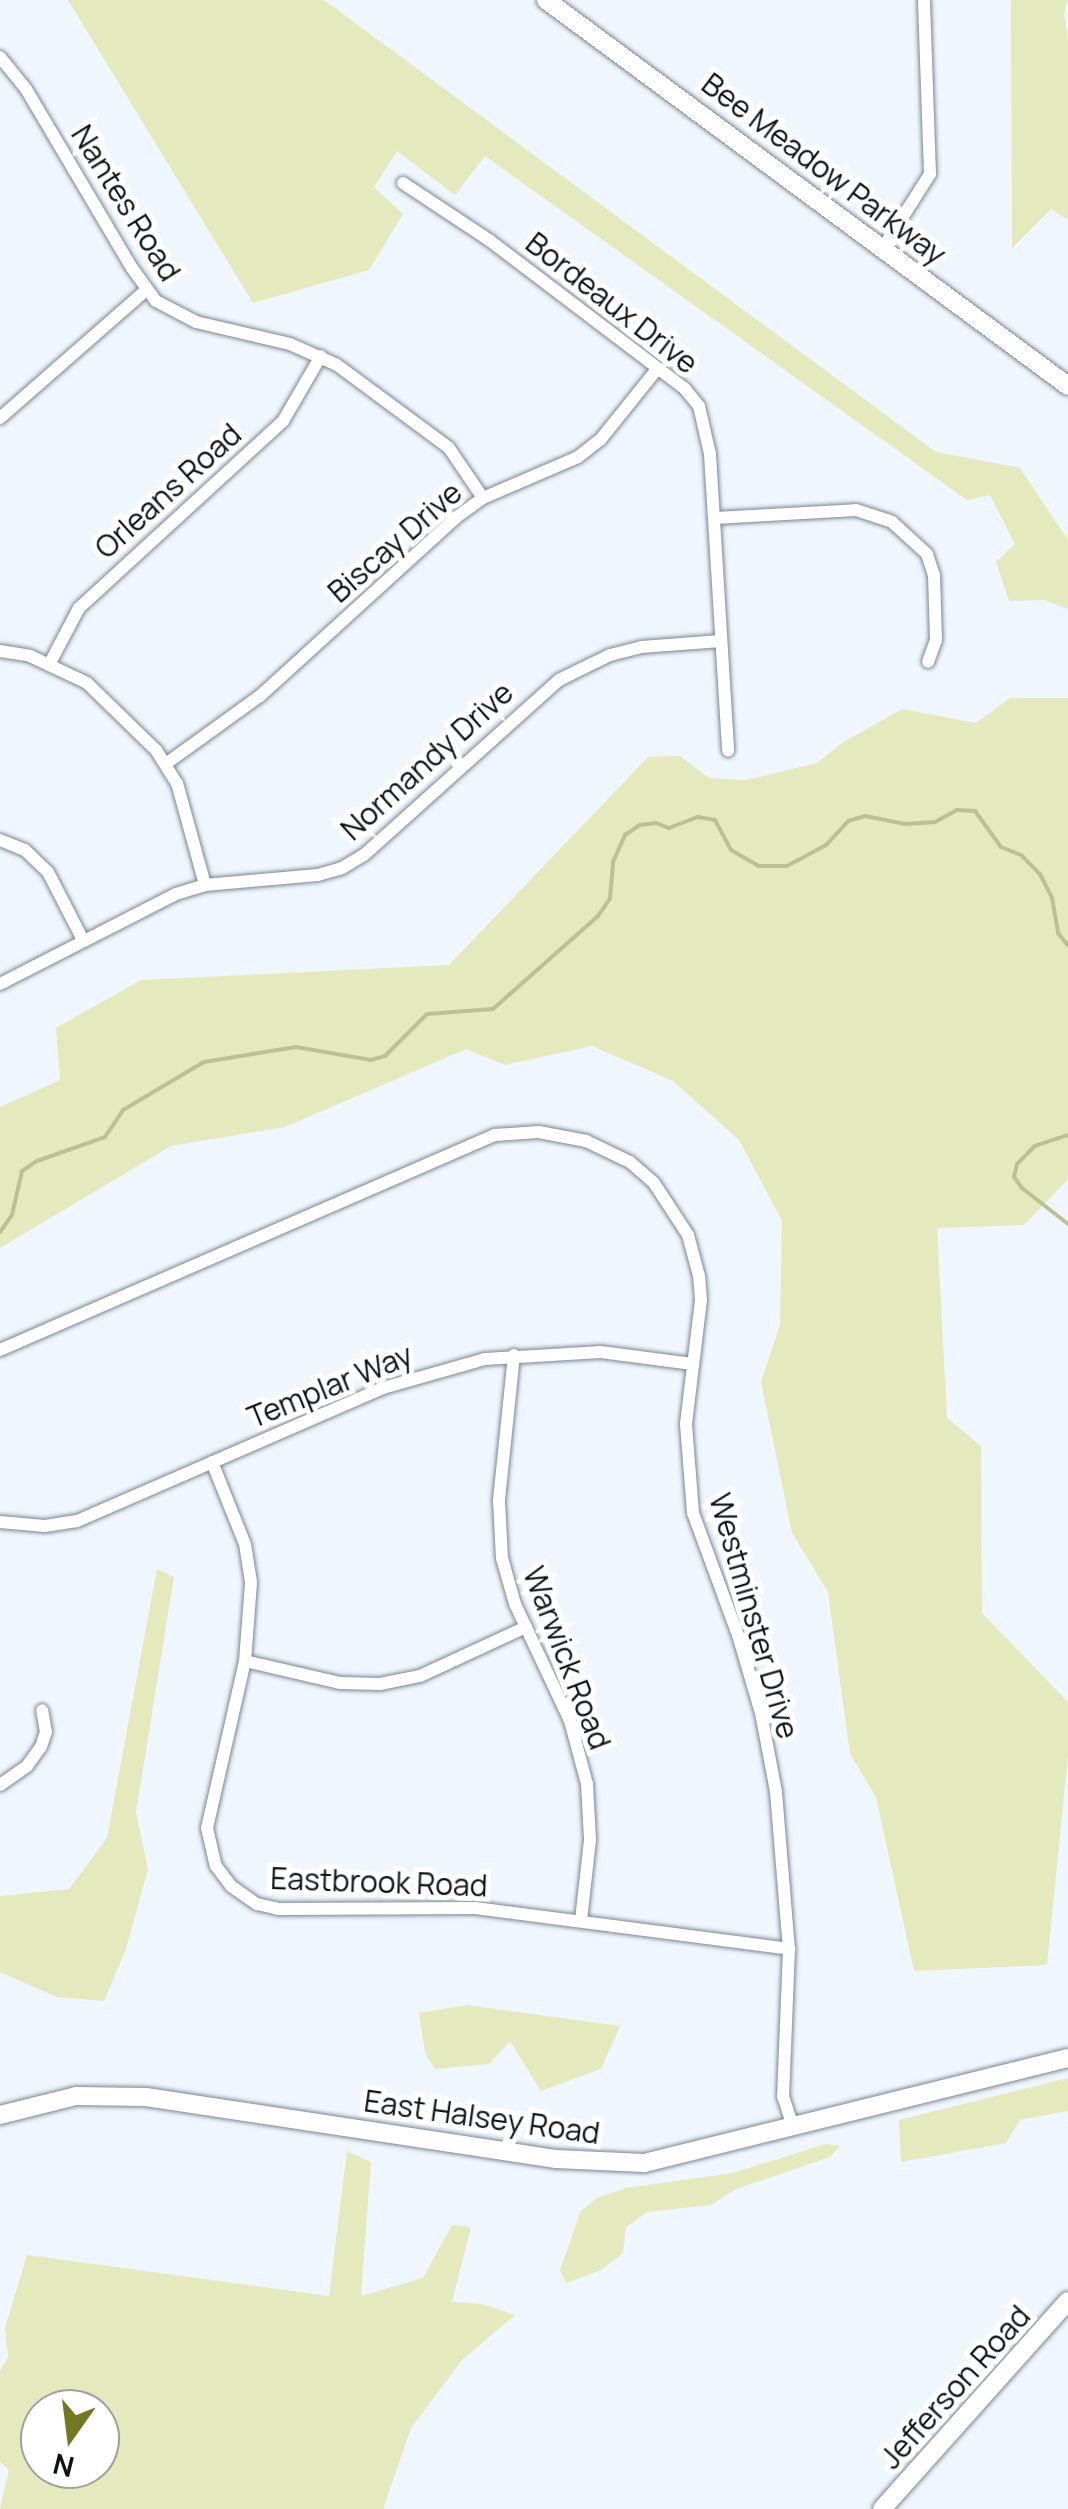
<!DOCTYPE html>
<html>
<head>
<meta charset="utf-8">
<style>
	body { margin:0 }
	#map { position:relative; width:1068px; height:2509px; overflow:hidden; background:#eff6fe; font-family:Manrope,sans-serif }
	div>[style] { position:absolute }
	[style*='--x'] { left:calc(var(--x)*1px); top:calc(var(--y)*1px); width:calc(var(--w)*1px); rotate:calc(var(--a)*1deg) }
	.green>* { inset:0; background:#e4e9be }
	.stream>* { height:4px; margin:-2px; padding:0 2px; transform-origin:2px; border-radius:2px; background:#bbc095 }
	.roads { filter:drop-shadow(0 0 2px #7b8692) drop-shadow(0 0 2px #7b8692) }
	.street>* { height:12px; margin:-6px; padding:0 6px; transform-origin:6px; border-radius:6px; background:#fff }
	.secondary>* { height:18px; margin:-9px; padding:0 9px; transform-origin:9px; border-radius:9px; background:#fff }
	span { translate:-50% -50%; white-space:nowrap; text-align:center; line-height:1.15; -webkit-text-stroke:10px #fff; paint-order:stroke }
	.street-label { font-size:30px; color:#0d1115 }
	.north { position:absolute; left:20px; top:2389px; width:100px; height:100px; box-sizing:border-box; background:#fff; border:2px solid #9ea0a1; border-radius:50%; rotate:194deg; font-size:28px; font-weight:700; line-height:40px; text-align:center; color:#0d1115 }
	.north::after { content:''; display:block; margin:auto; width:35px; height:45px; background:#727822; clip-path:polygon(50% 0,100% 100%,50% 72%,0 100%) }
</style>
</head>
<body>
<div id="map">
	<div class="green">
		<i style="clip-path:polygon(68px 0,324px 0,936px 452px,1020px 468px,1068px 540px,1068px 609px,1044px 600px,1009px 601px,996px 562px,1015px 544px,990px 495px,967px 500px,485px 156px,455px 195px,397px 151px,374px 187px,403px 214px,369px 270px,253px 303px)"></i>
		<i style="clip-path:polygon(1011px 0,1067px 0,1064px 14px,1068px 41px,1068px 220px,1051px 209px,1012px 248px)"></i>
		<i style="clip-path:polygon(1010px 698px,1068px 698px,1068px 1179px,1024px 1225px,937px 1228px,947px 1418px,981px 1446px,982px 1613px,1068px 1702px,1068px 1755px,1047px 1965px,914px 1971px,876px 1797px,850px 1754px,828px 1592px,792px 1533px,761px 1382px,780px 1325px,782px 1221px,739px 1140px,673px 1081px,592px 1046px,505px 1065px,466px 1049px,285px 1127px,171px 1146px,0 1248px,0 1107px,60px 1080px,56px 1028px,141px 980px,449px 965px,648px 757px,680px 756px,709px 778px,746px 780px,817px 763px,842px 743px,902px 709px,976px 723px)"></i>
		<i style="clip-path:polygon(157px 1569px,174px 1577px,136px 1812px,148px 1869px,126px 1949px,104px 2001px,57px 1997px,0 1972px,0 1896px,69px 1889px,107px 1838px)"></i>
		<i style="clip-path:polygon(467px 2005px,620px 2026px,601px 2069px,541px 2091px,510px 2041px,489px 2064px,435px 2069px,425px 2053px,419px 2013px)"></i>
		<i style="clip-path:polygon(1068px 2078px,1068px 2111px,1020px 2120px,1006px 2143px,901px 2162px,899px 2120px)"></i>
		<i style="clip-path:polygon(826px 2144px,840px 2146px,830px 2157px,736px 2189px,711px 2205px,647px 2212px,626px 2227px,623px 2253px,601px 2270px,566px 2283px,560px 2270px,581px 2211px,597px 2198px,626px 2188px,733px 2173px)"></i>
		<i style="clip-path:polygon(evenodd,347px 2151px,371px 2162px,361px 2296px,423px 2278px,452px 2225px,471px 2227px,452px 2302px,482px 2304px,515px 2315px,462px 2360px,411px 2428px,383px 2509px,0 2509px,9px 2470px,0 2462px,0 2371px,8px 2357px,5px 2328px,27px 2255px,329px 2296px,347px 2151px,40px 2409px,100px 2409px,100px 2469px,40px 2469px,40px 2409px)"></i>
	</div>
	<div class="stream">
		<i style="--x:1068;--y:1135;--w:35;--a:162"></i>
		<i style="--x:1035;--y:1146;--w:25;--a:135"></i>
		<i style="--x:1017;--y:1164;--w:13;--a:103"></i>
		<i style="--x:1014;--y:1177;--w:14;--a:54"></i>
		<i style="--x:1022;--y:1188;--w:58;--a:38"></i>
		<i style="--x:0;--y:1232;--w:21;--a:-55"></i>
		<i style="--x:12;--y:1215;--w:45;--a:-77.2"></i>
		<i style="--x:22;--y:1171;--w:18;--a:-34"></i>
		<i style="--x:37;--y:1161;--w:72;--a:-19.4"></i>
		<i style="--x:105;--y:1137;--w:32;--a:-56"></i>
		<i style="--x:123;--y:1110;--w:94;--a:-30.7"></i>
		<i style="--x:204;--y:1062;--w:93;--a:-9.3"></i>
		<i style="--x:296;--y:1047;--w:76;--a:9.8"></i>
		<i style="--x:371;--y:1060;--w:15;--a:-16"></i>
		<i style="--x:385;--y:1056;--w:59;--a:-45"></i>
		<i style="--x:427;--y:1014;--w:66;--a:-4.3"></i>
		<i style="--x:493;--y:1009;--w:140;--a:-41.5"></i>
		<i style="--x:598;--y:916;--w:22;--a:-56"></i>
		<i style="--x:610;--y:898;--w:36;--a:-85"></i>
		<i style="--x:613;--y:862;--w:30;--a:-66"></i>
		<i style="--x:625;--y:835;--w:18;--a:-34"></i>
		<i style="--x:640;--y:825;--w:16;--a:-7"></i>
		<i style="--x:656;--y:823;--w:14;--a:21"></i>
		<i style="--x:669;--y:828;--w:31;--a:-21"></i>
		<i style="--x:698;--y:817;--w:17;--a:10"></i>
		<i style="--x:715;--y:820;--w:34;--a:62"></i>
		<i style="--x:731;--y:850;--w:32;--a:30"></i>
		<i style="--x:759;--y:866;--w:28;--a:0"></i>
		<i style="--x:787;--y:866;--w:44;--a:-28.3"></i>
		<i style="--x:826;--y:845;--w:33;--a:-47"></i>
		<i style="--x:848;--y:821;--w:18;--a:-16"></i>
		<i style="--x:865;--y:816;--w:41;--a:11.3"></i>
		<i style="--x:905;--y:824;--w:30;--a:-4"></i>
		<i style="--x:935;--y:822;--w:25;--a:-29"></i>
		<i style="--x:957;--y:810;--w:18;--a:3"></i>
		<i style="--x:975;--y:811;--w:44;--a:54.2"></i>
		<i style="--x:1001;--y:847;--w:22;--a:22"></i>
		<i style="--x:1021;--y:855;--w:27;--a:45"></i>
		<i style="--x:1040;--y:874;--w:27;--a:63"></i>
		<i style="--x:1052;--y:898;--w:36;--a:80"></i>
		<i style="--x:1058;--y:933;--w:16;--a:52"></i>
	</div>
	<div class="roads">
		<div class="street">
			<i style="--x:0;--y:57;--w:41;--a:50.9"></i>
			<i style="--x:26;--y:89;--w:208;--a:59.4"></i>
			<i style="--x:132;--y:268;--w:41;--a:54"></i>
			<i style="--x:156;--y:301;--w:45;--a:27.7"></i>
			<i style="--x:196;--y:322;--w:97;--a:13.2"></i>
			<i style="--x:290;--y:344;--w:51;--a:24.1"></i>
			<i style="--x:337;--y:365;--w:139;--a:36.5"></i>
			<i style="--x:449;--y:448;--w:60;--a:55.8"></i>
			<i style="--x:403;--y:183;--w:103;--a:33.5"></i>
			<i style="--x:489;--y:240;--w:246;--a:37.2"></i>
			<i style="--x:685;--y:389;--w:22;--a:51"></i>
			<i style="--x:699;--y:406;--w:49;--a:77.1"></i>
			<i style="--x:710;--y:454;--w:297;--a:86.5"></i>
			<i style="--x:883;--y:248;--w:88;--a:-57.6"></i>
			<i style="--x:930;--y:174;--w:174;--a:-92"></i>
			<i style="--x:0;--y:418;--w:194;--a:-41.2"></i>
			<i style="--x:715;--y:518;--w:141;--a:-3.2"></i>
			<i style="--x:856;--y:510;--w:38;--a:18"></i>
			<i style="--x:892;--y:522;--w:47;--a:42.4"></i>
			<i style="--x:927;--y:554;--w:22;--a:72"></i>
			<i style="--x:934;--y:575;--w:65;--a:88.2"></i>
			<i style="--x:936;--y:640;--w:23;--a:110"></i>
			<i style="--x:0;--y:651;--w:30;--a:9"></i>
			<i style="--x:30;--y:656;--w:63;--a:25.3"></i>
			<i style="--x:87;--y:683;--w:96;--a:44.2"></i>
			<i style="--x:156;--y:750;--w:39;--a:58"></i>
			<i style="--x:177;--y:783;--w:106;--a:74.6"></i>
			<i style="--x:50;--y:663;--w:62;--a:-62.2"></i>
			<i style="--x:79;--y:608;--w:277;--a:-42.5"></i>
			<i style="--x:283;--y:421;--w:75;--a:-59.7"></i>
			<i style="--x:167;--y:763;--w:115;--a:-35.8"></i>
			<i style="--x:260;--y:696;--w:268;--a:-42.3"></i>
			<i style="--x:458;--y:516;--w:31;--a:-36"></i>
			<i style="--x:483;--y:498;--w:103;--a:-23.3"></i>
			<i style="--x:578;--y:457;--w:28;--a:-38"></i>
			<i style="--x:600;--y:440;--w:91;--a:-51.2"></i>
			<i style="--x:0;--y:840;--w:27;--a:22"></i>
			<i style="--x:25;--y:850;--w:32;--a:44"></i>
			<i style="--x:48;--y:872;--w:76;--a:62.8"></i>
			<i style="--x:0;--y:984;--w:198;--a:-27.1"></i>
			<i style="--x:176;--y:894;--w:30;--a:-17"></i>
			<i style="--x:205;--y:885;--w:113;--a:-5.1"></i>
			<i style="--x:318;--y:875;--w:25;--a:-16"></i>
			<i style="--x:342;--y:868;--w:26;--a:-31"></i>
			<i style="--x:364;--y:855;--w:262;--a:-41.9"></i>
			<i style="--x:559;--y:680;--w:57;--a:-26.1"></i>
			<i style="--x:610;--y:655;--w:32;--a:-14"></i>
			<i style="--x:641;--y:647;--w:80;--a:-4.3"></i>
			<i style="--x:0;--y:1350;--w:540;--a:-23.48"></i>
			<i style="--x:495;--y:1135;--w:44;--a:-3.9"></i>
			<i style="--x:539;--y:1132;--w:48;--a:10.8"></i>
			<i style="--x:586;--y:1141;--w:49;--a:25.5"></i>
			<i style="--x:630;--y:1162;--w:32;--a:41"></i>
			<i style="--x:654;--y:1183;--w:62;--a:56.8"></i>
			<i style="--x:688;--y:1235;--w:42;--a:75"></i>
			<i style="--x:699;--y:1276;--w:24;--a:85"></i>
			<i style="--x:701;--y:1300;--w:125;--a:96.9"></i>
			<i style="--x:686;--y:1424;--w:89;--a:85.5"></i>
			<i style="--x:693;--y:1513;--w:130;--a:69.8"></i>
			<i style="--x:738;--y:1635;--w:81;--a:73.6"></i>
			<i style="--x:761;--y:1713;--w:80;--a:79.2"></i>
			<i style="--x:776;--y:1792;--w:158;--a:85.3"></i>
			<i style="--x:789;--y:1949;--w:147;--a:92.3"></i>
			<i style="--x:783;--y:2096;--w:33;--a:72"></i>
			<i style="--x:514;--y:1355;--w:147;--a:95.9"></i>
			<i style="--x:499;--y:1501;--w:57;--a:87"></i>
			<i style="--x:502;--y:1558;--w:48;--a:74.2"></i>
			<i style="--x:515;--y:1604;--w:129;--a:64.8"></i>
			<i style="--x:570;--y:1721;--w:65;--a:74.9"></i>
			<i style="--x:587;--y:1784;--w:56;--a:86.9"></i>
			<i style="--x:590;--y:1840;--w:81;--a:96.4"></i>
			<i style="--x:212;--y:1462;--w:88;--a:68.1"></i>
			<i style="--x:245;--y:1544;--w:39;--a:81"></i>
			<i style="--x:251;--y:1583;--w:78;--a:94.4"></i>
			<i style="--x:245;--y:1661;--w:171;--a:102.8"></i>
			<i style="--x:207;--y:1828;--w:39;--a:77"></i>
			<i style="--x:216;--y:1866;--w:25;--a:53"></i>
			<i style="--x:231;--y:1886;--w:32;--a:35"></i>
			<i style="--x:257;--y:1904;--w:22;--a:13"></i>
			<i style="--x:278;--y:1909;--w:197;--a:-0.3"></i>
			<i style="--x:475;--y:1908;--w:317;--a:7.4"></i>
			<i style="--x:0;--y:1522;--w:45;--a:5.1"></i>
			<i style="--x:45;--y:1526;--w:32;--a:-9"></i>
			<i style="--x:77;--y:1521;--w:334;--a:-23.5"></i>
			<i style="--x:383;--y:1388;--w:106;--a:-15.9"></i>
			<i style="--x:485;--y:1359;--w:116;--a:-3.5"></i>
			<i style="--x:601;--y:1352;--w:92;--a:7.5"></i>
			<i style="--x:245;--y:1661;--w:98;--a:13"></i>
			<i style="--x:340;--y:1683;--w:40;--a:1.4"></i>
			<i style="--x:380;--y:1684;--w:41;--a:-11.3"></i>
			<i style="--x:420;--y:1676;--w:117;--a:-24.8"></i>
			<i style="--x:0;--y:1785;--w:33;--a:-35"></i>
			<i style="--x:27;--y:1766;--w:24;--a:-54"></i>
			<i style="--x:41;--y:1747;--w:16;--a:-72"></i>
			<i style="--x:46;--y:1732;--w:22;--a:-100"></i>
		</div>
		<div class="secondary">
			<i style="--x:546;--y:0;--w:649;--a:36.48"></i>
			<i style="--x:0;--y:2115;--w:78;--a:-14"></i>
			<i style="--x:76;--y:2096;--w:70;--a:0.8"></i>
			<i style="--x:146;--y:2097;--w:415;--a:8.6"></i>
			<i style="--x:556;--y:2159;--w:88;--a:2.6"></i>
			<i style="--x:644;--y:2163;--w:437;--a:-13.9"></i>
			<i style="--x:882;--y:2509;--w:279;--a:-48.2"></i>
		</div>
	</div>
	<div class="street-label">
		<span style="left:824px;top:169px;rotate:37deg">Bee Meadow Parkway</span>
		<span style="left:126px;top:203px;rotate:58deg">Nantes Road</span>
		<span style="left:612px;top:303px;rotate:38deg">Bordeaux Drive</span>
		<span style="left:168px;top:491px;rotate:-42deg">Orleans Road</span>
		<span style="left:395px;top:542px;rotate:-41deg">Biscay Drive</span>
		<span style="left:427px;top:761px;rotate:-42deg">Normandy Drive</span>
		<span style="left:330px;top:1386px;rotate:-22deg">Templar Way</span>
		<span style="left:754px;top:1616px;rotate:74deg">Westminster Drive</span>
		<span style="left:567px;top:1658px;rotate:69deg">Warwick Road</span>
		<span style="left:379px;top:1882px;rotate:2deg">Eastbrook Road</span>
		<span style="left:482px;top:2117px;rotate:8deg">East Halsey Road</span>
		<span style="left:955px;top:2387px;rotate:-48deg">Jefferson Road</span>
	</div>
	<div class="north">N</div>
</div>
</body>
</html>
